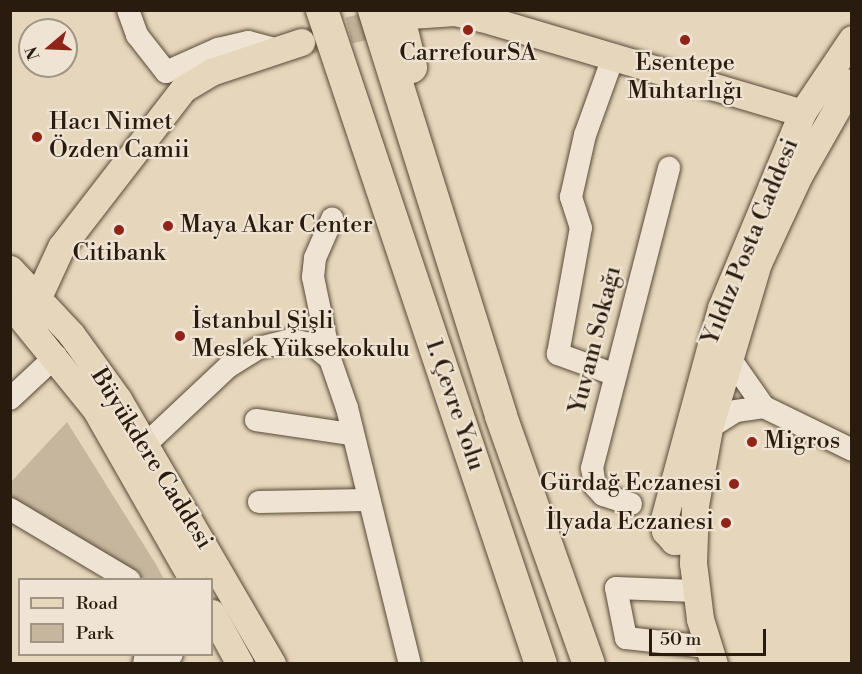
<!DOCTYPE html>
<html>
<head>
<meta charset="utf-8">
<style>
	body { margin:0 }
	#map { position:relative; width:862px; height:674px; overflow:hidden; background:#e6d6bb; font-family:"Libre Bodoni",serif }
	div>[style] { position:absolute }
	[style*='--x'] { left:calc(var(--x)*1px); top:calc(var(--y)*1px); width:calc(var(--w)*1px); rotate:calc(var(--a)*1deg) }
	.green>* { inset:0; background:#c6b69d }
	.major-tunnel>* { height:27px; margin-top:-13.5px; transform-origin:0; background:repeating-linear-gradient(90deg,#c0b198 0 27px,transparent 0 41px) }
	.roads { filter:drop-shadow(0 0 2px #584a38) drop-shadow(0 0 2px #584a38) }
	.minor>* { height:22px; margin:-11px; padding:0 11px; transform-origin:11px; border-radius:11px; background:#efe4d3 }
	.major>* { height:27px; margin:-13.5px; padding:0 13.5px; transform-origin:13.5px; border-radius:13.5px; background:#e6d6bb }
	.highway>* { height:32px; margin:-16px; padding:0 16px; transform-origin:16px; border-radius:16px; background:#e6d6bb }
	.dots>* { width:16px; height:16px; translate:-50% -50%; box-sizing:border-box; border:3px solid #efe4d3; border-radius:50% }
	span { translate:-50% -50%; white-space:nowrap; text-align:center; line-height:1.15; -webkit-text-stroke:4.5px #efe4d3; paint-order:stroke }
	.poi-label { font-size:24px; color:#291b0d }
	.left { translate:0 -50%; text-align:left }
	.right { translate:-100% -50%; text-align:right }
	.street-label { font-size:24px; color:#291b0d }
	.frame { position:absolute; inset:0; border:12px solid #291b0d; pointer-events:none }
	.legend { position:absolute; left:18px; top:578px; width:195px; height:78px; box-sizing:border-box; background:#efe4d3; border:2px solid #a09484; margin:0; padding:8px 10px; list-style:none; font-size:18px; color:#291b0d }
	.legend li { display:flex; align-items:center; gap:12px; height:30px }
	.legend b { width:30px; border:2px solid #a09484 }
	.north { position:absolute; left:18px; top:18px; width:60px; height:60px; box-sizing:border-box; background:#efe4d3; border:2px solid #a09484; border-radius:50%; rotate:251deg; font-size:16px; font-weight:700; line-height:24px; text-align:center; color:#291b0d }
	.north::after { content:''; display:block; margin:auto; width:21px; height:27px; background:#8f2418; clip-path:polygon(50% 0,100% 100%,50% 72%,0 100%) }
	.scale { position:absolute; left:649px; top:629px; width:117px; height:27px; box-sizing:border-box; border:3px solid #291b0d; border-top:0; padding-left:8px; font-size:18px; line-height:21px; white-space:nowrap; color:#291b0d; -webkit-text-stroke:4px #efe4d3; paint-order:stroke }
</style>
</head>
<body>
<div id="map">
	<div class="green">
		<i style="clip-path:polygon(67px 422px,157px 566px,164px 579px,138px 579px,11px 500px,10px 483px)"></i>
	</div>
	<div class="major-tunnel">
		<i style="--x:309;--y:40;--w:91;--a:-14"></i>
	</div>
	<div class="roads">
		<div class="minor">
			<i style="--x:128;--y:10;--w:27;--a:70"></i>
			<i style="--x:137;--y:35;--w:47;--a:51.9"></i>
			<i style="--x:166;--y:72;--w:57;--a:-23.9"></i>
			<i style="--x:218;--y:49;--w:31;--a:-13"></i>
			<i style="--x:248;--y:42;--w:28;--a:15"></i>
			<i style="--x:729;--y:357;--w:61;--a:55"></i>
			<i style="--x:764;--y:407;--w:98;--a:26"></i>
			<i style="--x:330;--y:359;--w:84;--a:-101.7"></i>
			<i style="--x:313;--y:277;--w:19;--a:-84"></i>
			<i style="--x:315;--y:258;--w:43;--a:-66.4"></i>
			<i style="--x:613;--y:374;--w:59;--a:-160"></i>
			<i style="--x:558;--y:354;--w:128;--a:-79.7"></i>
			<i style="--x:581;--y:228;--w:33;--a:-108"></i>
			<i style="--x:571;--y:197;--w:64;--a:-77.3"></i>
			<i style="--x:585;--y:135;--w:85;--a:-70.1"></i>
			<i style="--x:10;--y:399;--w:63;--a:-43.1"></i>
			<i style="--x:256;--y:420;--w:96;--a:8.4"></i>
			<i style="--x:709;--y:428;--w:32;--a:-32"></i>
			<i style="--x:736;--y:411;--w:28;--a:-8"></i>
			<i style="--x:146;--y:444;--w:112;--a:-43.2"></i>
			<i style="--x:228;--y:367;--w:36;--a:-32"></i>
			<i style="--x:259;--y:348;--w:34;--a:-14"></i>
			<i style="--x:292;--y:340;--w:22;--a:13"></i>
			<i style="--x:313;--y:345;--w:22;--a:39"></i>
			<i style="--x:330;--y:359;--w:52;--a:70.9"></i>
			<i style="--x:347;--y:408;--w:264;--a:76.2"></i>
			<i style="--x:259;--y:502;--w:108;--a:-1.1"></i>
			<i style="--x:631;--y:504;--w:29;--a:-162"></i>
			<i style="--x:603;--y:495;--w:12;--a:-132"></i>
			<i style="--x:595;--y:486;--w:18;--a:-99"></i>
			<i style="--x:592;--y:468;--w:310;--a:-75.6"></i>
			<i style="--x:10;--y:509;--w:139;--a:30.8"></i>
			<i style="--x:695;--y:591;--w:79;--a:-177.8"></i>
			<i style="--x:616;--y:588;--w:51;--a:78.7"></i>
			<i style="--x:626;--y:638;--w:82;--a:6.3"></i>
			<i style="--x:144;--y:664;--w:10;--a:-79"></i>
			<i style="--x:163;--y:664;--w:13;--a:-48"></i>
		</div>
		<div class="major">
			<i style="--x:410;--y:15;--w:45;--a:-3.8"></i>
			<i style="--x:455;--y:12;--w:28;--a:13"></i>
			<i style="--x:482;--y:18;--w:334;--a:16.5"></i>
			<i style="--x:10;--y:269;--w:89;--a:46.8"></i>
			<i style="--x:71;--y:334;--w:80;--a:54.1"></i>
			<i style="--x:118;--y:399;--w:306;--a:59.8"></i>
			<i style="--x:10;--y:304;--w:136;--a:50.9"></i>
			<i style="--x:96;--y:410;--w:196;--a:60.3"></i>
			<i style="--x:34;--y:330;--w:33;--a:-83"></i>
			<i style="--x:38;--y:297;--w:55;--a:-65.3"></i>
			<i style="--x:61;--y:247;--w:200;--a:-52.3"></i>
			<i style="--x:183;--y:89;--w:33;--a:-31"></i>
			<i style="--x:211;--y:72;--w:95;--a:-18.4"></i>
			<i style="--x:693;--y:540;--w:19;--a:177"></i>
			<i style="--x:674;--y:541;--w:13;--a:-132"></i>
			<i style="--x:665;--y:531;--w:12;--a:-95"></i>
			<i style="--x:664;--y:519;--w:219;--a:-74.9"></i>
			<i style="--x:721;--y:308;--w:211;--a:-67.4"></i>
			<i style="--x:802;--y:113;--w:89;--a:-56"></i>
			<i style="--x:212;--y:613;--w:58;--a:61.2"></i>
			<i style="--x:714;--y:664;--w:47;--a:-107.3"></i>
			<i style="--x:700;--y:619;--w:56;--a:-97.1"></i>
			<i style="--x:693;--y:563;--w:58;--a:-88"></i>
			<i style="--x:695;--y:505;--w:78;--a:-79.7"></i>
			<i style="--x:709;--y:428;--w:172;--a:-73.5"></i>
			<i style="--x:758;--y:263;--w:97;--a:-65"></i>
			<i style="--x:799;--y:175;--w:107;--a:-60.3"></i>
		</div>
		<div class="highway">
			<i style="--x:322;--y:10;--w:690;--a:71.49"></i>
			<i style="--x:374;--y:10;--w:425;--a:72.6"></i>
			<i style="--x:501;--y:416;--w:263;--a:70.5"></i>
			<i style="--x:397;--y:10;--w:59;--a:76.2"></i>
		</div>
	</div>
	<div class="dots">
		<i style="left:468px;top:30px;background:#8f2418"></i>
		<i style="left:685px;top:40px;background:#8f2418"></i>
		<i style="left:37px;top:137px;background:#8f2418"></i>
		<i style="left:168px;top:226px;background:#8f2418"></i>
		<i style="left:119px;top:230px;background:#8f2418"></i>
		<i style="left:180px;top:336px;background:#8f2418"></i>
		<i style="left:752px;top:442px;background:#8f2418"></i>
		<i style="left:734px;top:484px;background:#8f2418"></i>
		<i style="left:726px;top:523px;background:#8f2418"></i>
	</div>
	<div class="poi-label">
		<span style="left:468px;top:54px">CarrefourSA</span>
		<span style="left:685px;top:78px">Esentepe<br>Muhtarlığı</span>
		<span class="left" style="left:49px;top:137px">Hacı Nimet<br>Özden Camii</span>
		<span class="left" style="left:180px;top:226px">Maya Akar Center</span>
		<span style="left:119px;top:254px">Citibank</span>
		<span class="left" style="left:192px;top:336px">İstanbul Şişli<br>Meslek Yüksekokulu</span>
		<span class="left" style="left:764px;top:442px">Migros</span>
		<span class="right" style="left:722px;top:484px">Gürdağ Eczanesi</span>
		<span class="right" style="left:714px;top:523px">İlyada Eczanesi</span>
	</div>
	<div class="street-label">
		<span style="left:751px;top:242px;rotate:-68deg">Yıldız Posta Caddesi</span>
		<span style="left:596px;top:340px;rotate:-76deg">Yuvam Sokağı</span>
		<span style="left:454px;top:405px;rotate:71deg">1. Çevre Yolu</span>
		<span style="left:151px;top:459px;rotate:58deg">Büyükdere Caddesi</span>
	</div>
	<div class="frame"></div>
	<ul class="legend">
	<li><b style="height:8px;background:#e6d6bb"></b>Road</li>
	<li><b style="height:16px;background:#c6b69d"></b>Park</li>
	</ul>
	<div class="north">N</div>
	<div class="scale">50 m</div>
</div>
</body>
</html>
